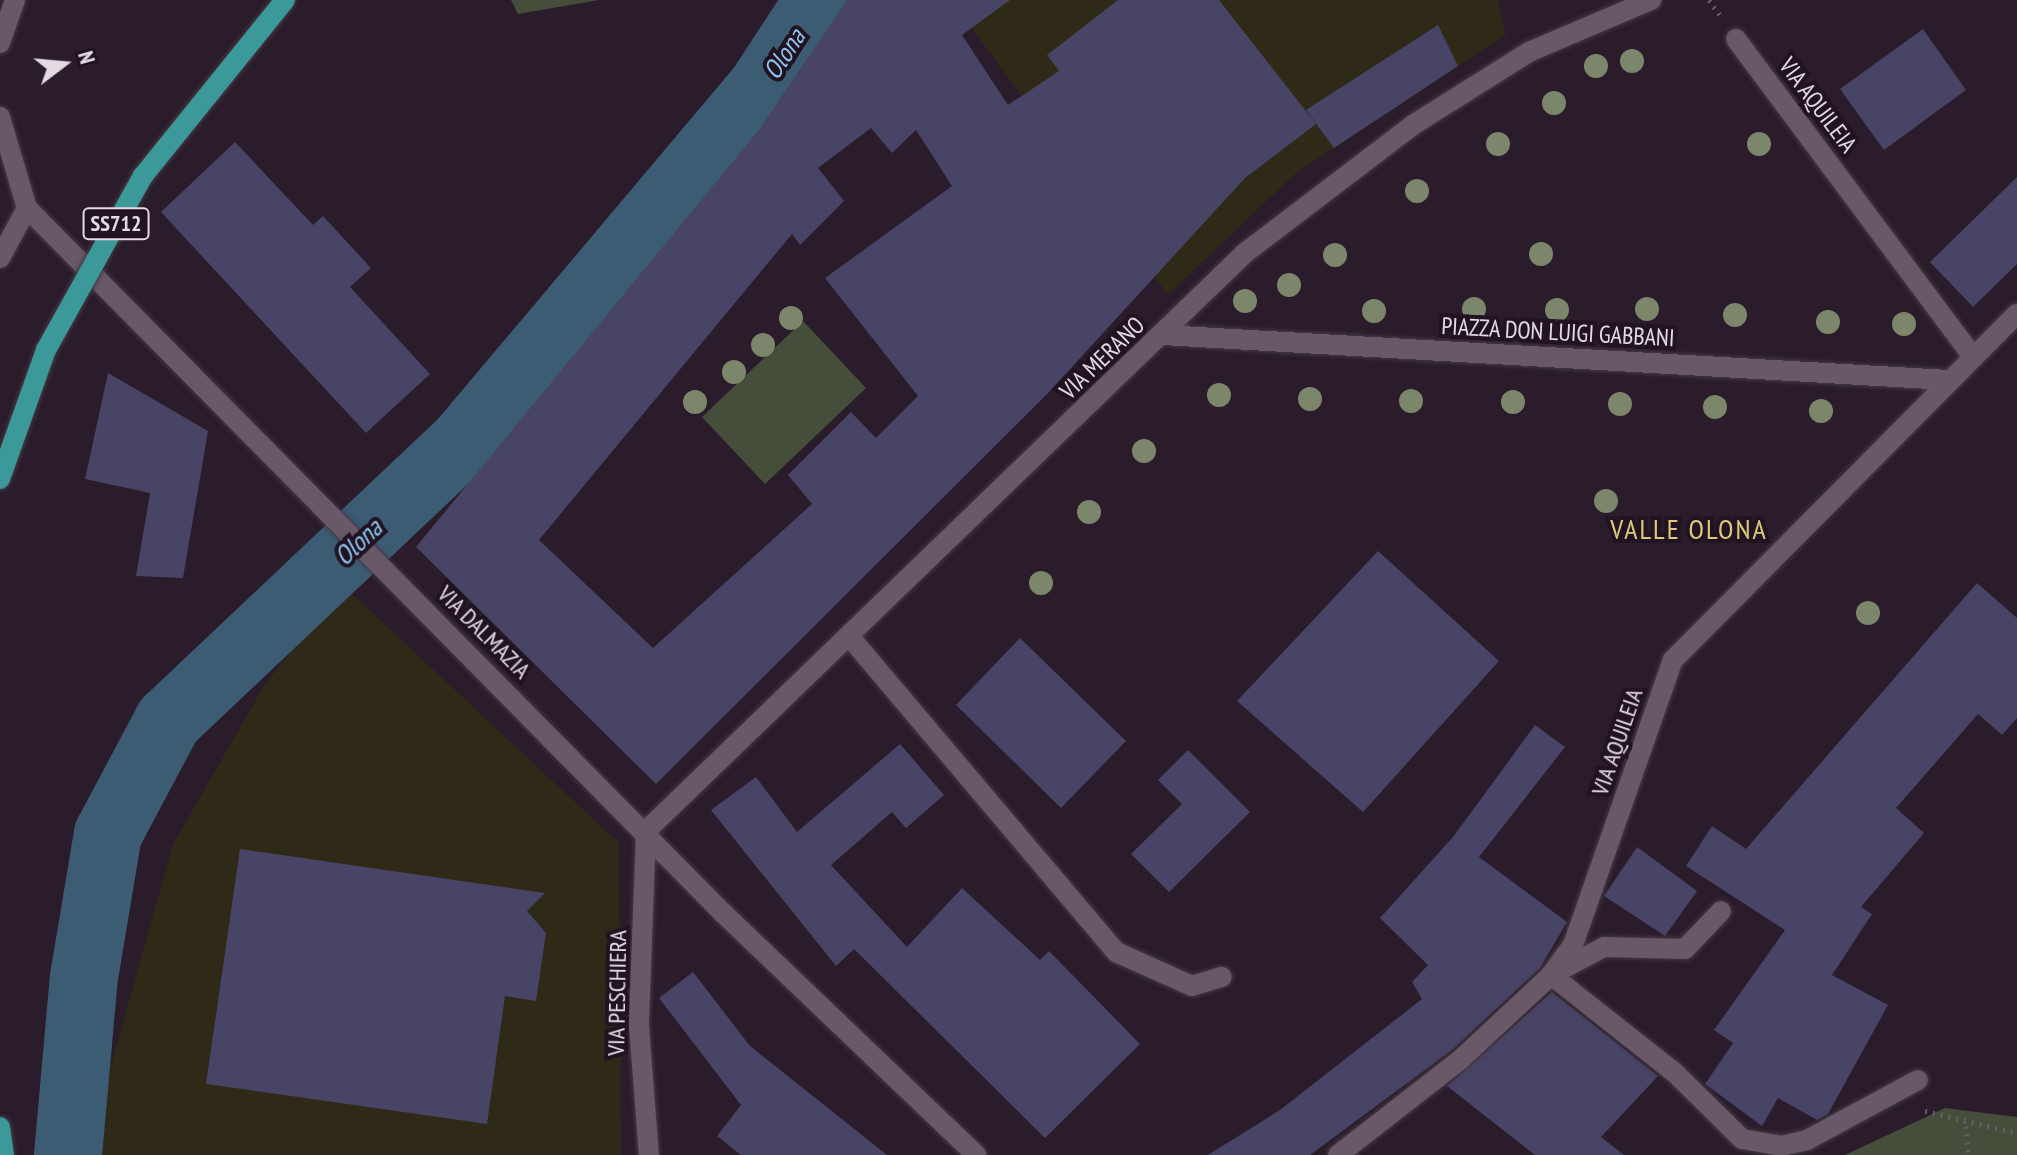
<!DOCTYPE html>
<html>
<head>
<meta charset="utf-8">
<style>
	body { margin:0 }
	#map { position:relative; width:2017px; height:1155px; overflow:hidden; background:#2a1c2a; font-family:"PT Sans Narrow",sans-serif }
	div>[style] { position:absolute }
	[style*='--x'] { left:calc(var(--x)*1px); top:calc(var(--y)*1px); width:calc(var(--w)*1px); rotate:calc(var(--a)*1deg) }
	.industrial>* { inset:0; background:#2f2918 }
	.green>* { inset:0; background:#444e3a }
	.river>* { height:68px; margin:-34px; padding:0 34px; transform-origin:34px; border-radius:34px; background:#3c5c74 }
	.building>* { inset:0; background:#484465 }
	.path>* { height:5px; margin-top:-2.5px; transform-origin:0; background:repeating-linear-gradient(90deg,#685b68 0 2px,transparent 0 8px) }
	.roads { filter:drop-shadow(0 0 2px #453a45) drop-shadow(0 0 2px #453a45) }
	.service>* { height:20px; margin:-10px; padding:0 10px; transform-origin:10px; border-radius:10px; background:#685868 }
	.minor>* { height:20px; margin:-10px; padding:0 10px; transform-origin:10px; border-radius:10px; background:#685868 }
	.tertiary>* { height:20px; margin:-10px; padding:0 10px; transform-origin:10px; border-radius:10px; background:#685868 }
	.primary>* { height:20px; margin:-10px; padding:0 10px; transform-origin:10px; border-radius:10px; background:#3c9999 }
	.bridges { filter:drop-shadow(0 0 2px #453a45) drop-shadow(0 0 2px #453a45) }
	.primary-bridge>* { height:20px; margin:-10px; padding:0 10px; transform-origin:10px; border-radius:10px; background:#3c9999 }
	.trees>* { width:24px; height:24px; margin:-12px; border-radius:50%; background:#7b866b }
	span { translate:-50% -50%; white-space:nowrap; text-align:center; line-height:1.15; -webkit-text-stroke:8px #211321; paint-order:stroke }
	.shield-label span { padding:2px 6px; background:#211321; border:2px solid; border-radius:6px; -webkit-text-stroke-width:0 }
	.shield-label { font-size:22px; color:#e4dae4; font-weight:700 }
	.street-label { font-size:24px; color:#e4dae4 }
	.water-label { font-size:26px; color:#8ec6f1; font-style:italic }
	.quarter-label { font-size:28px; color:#dcc97c; letter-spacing:2px }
	.north { position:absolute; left:24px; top:24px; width:80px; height:80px; -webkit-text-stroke:6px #211321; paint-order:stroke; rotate:74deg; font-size:22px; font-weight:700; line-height:32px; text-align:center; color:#e4dae4 }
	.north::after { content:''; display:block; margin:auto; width:28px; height:36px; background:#e4dae4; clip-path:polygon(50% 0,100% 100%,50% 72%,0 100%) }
</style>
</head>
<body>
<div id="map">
	<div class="industrial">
		<i style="clip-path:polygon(951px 0,1498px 0,1506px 35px,1297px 172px,1168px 295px)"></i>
		<i style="clip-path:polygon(344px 586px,619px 843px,621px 1155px,98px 1155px,111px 1065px,173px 844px,265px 684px)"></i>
	</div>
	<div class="green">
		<i style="clip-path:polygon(511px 0,599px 0,518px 14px)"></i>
		<i style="clip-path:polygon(803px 321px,866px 388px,765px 484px,702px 417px)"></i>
		<i style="clip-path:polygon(1945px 1108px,2017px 1117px,2017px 1155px,1845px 1155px)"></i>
	</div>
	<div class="river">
		<i style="--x:68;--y:1155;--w:179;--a:-84.9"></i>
		<i style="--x:84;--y:977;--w:145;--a:-80.5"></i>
		<i style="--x:108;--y:834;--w:128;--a:-62"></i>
		<i style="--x:168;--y:721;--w:407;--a:-43.4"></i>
		<i style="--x:464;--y:441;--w:459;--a:-49.9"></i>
		<i style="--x:760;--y:90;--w:108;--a:-56.8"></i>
	</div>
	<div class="building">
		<i style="clip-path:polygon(evenodd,847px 0,1010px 0,962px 35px,1008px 105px,1059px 71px,1047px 55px,1118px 0,1219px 0,1316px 124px,1245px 178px,1049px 392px,656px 784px,416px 547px,758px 131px,847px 0,871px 128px,892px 153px,916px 130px,952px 186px,825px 278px,918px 396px,876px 438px,851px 412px,788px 475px,812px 504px,653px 648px,539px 540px,792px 234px,800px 245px,844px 201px,818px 168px,871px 128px)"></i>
		<i style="clip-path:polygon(1438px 25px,1458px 66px,1334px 148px,1306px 110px)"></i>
		<i style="clip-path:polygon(1923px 29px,1966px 90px,1884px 150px,1840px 89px)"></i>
		<i style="clip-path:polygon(235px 142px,313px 225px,323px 216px,371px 268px,350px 287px,430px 374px,366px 433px,161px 212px)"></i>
		<i style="clip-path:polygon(2017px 177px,2017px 264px,1973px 307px,1930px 262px)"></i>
		<i style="clip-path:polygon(108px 373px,208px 431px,183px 578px,136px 576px,150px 493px,85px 479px)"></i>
		<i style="clip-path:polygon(1378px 551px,1499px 661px,1363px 812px,1237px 701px)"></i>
		<i style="clip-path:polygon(1977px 583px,2017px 618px,2017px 718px,2002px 735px,1978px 714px,1896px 808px,1924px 833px,1861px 907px,1872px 914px,1832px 975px,1888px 1005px,1828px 1114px,1817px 1120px,1778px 1098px,1762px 1126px,1705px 1084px,1733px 1043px,1714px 1030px,1785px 930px,1686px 866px,1712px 826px,1746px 849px)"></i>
		<i style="clip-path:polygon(1020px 638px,1126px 741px,1061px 808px,956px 705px)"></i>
		<i style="clip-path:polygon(1535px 725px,1565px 747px,1479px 857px,1567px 922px,1540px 968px,1452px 1050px,1310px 1155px,1208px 1155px,1280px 1110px,1422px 999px,1412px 982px,1428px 965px,1380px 918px,1453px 837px)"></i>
		<i style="clip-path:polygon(900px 744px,944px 795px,906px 828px,892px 812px,831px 865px,907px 947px,962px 888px,1040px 960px,1049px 951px,1140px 1044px,1045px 1138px,854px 949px,836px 966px,711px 810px,756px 777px,797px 832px)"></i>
		<i style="clip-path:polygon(1188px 750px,1250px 812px,1169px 892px,1131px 854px,1182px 804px,1158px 780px)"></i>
		<i style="clip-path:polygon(1637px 847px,1697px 891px,1665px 936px,1604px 896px)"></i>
		<i style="clip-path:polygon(240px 849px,545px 893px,527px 911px,546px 933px,536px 1001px,505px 996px,487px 1124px,206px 1084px)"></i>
		<i style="clip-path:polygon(693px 972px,750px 1046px,887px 1155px,741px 1155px,717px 1136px,741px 1105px,659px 998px)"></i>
		<i style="clip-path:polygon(1552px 992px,1658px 1076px,1601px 1137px,1624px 1155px,1535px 1155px,1447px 1086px)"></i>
	</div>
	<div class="path">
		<i style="--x:1709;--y:0;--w:19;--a:54"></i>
		<i style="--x:1925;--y:1111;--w:95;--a:13.4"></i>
		<i style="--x:1966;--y:1126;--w:29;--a:86"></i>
	</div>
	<div class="roads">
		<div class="service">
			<i style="--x:849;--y:636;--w:414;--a:49.8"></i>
			<i style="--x:1116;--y:952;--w:83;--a:24.1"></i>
			<i style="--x:1192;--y:986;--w:31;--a:-17"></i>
			<i style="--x:1551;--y:975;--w:60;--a:-27.8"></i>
			<i style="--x:1604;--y:947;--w:81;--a:1.4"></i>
			<i style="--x:1685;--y:949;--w:52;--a:-46.5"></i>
		</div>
		<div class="minor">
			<i style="--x:1736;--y:39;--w:397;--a:53.3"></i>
			<i style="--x:0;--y:258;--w:57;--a:-61.6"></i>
			<i style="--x:1163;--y:335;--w:787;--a:3.28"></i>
			<i style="--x:1551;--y:975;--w:157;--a:38.3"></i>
			<i style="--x:1674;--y:1072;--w:95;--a:44.6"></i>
			<i style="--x:1742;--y:1139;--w:40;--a:10"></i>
			<i style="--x:1781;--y:1146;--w:27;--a:-13"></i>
			<i style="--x:1807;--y:1140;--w:126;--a:-28.4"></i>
			<i style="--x:1338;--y:1155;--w:155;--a:-37.9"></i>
			<i style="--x:1460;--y:1060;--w:125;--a:-43"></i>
			<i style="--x:1551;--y:975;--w:37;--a:-54"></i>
			<i style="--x:1573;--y:945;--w:302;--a:-70.7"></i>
			<i style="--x:1673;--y:660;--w:488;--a:-45.2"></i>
		</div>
		<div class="tertiary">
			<i style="--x:0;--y:43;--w:46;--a:-70.8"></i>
			<i style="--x:0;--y:117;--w:95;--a:73.5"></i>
			<i style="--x:27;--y:208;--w:992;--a:45.37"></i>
			<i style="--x:724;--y:914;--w:349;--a:43.7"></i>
			<i style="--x:646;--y:831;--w:832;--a:-43.98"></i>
			<i style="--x:1245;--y:253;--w:211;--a:-37.3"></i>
			<i style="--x:1413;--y:125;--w:137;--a:-32.2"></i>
			<i style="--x:1529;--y:52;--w:133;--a:-23.1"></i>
			<i style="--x:646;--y:831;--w:195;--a:92.1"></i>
			<i style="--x:639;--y:1026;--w:129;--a:85.6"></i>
		</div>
		<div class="primary">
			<i style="--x:0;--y:1127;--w:28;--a:82"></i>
		</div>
	</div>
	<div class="bridges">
		<div class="primary-bridge">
			<i style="--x:0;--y:479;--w:137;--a:-70.4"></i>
			<i style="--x:46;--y:350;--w:199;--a:-60.9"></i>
			<i style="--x:143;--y:176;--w:226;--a:-51.1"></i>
		</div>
	</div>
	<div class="trees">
		<i style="left:1632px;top:61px"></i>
		<i style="left:1596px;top:66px"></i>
		<i style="left:1812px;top:100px"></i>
		<i style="left:1554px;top:103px"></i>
		<i style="left:1498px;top:144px"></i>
		<i style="left:1759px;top:144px"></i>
		<i style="left:1417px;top:191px"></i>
		<i style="left:1541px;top:254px"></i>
		<i style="left:1335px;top:255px"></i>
		<i style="left:1289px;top:285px"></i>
		<i style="left:1245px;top:301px"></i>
		<i style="left:1474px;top:309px"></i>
		<i style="left:1647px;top:309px"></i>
		<i style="left:1557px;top:310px"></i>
		<i style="left:1374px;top:311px"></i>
		<i style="left:1735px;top:315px"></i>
		<i style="left:791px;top:318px"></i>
		<i style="left:1828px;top:322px"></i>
		<i style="left:1904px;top:324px"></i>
		<i style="left:763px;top:345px"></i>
		<i style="left:734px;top:372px"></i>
		<i style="left:1219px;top:395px"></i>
		<i style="left:1310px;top:399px"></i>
		<i style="left:1411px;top:401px"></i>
		<i style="left:695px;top:402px"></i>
		<i style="left:1513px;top:402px"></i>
		<i style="left:1620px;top:404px"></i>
		<i style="left:1715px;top:407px"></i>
		<i style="left:1821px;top:411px"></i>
		<i style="left:1144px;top:451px"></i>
		<i style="left:1606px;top:501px"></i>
		<i style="left:1089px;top:512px"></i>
		<i style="left:1041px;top:583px"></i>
		<i style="left:1868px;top:613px"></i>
	</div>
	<div class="shield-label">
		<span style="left:116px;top:224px">SS712</span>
	</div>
	<div class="street-label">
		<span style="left:1818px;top:105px;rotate:53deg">VIA AQUILEIA</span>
		<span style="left:1558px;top:332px;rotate:3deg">PIAZZA DON LUIGI GABBANI</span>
		<span style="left:1102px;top:358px;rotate:-44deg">VIA MERANO</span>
		<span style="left:484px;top:632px;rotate:45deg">VIA DALMAZIA</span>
		<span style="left:1617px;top:742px;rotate:-71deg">VIA AQUILEIA</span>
		<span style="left:617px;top:993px;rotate:-89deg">VIA PESCHIERA</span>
	</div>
	<div class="water-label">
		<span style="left:784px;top:54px;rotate:-57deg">Olona</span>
		<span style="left:358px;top:542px;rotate:-43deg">Olona</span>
	</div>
	<div class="quarter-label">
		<span style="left:1689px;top:529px">VALLE OLONA</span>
	</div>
	<div class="north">N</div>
</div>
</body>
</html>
